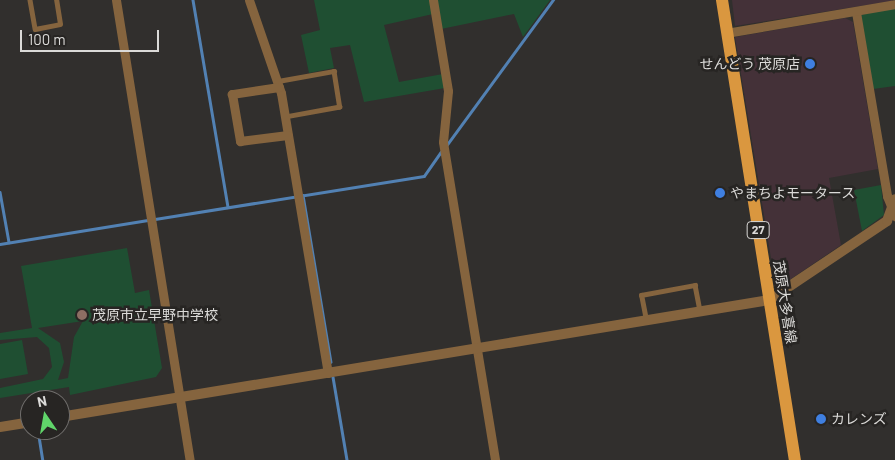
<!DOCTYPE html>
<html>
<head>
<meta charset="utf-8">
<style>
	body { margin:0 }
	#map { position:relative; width:895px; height:460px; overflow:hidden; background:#312f2d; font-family:Barlow,"Noto Sans JP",sans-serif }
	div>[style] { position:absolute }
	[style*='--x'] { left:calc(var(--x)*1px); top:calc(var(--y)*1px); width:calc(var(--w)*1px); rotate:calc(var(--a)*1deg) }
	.commercial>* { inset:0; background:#443138 }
	.green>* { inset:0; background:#1f4f32 }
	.stream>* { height:2.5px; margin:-1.25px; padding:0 1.25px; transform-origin:1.25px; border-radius:1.25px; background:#5281b3 }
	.service>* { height:4.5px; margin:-2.25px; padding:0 2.25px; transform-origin:2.25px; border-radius:2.25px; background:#85643e }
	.minor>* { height:9px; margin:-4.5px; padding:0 4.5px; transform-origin:4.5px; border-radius:4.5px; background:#85643e }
	.tertiary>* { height:10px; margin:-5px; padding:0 5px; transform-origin:5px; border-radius:5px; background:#85643e }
	.primary>* { height:12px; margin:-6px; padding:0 6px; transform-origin:6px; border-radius:6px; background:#da973f }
	.dots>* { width:14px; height:14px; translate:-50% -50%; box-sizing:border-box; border:2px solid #272523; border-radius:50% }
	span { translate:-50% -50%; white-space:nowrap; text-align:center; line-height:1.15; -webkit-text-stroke:5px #272523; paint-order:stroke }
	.shield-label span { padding:1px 4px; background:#272523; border:1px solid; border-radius:4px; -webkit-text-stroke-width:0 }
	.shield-label { font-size:12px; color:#dbdad8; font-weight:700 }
	.poi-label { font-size:14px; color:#dbdad8 }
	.right { translate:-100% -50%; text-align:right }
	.left { translate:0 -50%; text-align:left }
	.street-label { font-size:14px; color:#dbdad8 }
	.north { position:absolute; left:20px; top:390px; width:50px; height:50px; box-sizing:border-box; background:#272523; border:1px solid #6f6d6b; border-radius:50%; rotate:348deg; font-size:14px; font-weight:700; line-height:20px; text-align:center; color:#dbdad8 }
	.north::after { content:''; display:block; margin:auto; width:18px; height:22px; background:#60d56a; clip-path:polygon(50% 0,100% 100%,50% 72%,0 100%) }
	.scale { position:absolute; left:20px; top:30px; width:139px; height:22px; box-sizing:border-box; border:2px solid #dbdad8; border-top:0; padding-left:6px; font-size:15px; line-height:18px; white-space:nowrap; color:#dbdad8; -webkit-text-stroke:4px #272523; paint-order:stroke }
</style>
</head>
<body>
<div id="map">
	<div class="commercial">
		<i style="clip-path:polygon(732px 0,892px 0,892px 1px,735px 26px)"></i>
		<i style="clip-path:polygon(845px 18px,853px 22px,878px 169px,829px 178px,841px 245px,776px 289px,735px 37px)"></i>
	</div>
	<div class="green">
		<i style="clip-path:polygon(314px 0,431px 0,433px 14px,384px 25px,399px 82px,443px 74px,445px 88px,364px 102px,350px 45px,330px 48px,334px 68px,309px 73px,301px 35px,320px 30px)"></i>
		<i style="clip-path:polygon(435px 0,550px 0,523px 37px,514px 14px,441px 29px)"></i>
		<i style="clip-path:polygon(895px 7px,895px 86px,873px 89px,861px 15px)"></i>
		<i style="clip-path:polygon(881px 185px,884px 215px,862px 231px,854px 190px)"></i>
		<i style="clip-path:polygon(evenodd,127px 248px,135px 293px,149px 290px,162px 368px,156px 377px,70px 395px,69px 387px,0 398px,0 388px,43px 379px,52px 367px,49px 348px,37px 337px,0 340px,0 333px,32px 328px,21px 266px,127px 248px,83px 321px,74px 337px,68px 378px,58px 380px,64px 362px,60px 343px,38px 328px,83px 321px)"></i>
		<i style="clip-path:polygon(22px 340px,28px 374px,0 379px,0 344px)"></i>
	</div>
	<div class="stream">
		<i style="--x:193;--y:0;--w:210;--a:80.4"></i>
		<i style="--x:446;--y:146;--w:181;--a:-53.8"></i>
		<i style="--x:0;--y:192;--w:51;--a:79.8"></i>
		<i style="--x:303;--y:195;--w:169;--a:80.5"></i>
		<i style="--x:155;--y:219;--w:272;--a:-9.1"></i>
		<i style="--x:424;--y:176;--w:29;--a:-55"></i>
		<i style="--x:0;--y:244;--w:151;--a:-9.2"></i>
		<i style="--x:333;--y:377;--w:84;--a:80.4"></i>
		<i style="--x:38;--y:430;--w:30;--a:81"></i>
	</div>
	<div class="service">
		<i style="--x:30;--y:0;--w:29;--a:80"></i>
		<i style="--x:35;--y:29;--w:25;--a:-11"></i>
		<i style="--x:60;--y:24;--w:24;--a:-99"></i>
		<i style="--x:278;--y:81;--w:57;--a:-10.1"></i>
		<i style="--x:334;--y:71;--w:36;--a:81"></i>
		<i style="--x:340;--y:107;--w:56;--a:169.7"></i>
		<i style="--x:646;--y:320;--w:25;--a:-101"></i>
		<i style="--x:641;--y:295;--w:55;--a:-10.5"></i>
		<i style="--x:695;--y:285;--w:26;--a:79"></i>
	</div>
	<div class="minor">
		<i style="--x:116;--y:0;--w:466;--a:80.9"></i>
		<i style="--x:249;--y:0;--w:98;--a:71"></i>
		<i style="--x:281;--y:93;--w:284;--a:80.5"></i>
		<i style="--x:433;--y:0;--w:92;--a:80.6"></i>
		<i style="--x:448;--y:91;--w:51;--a:95.6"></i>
		<i style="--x:443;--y:142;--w:322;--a:80.7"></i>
		<i style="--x:856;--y:12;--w:187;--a:80.4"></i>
		<i style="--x:887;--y:196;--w:22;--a:68"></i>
		<i style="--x:726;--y:33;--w:171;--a:-9.7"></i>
		<i style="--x:279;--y:87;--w:48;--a:171.5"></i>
		<i style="--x:232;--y:94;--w:48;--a:80.3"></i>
		<i style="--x:240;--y:141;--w:48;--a:-7.1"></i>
	</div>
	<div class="tertiary">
		<i style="--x:60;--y:417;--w:719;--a:-9.37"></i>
		<i style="--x:769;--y:300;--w:142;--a:-33.8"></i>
		<i style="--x:887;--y:221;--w:23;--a:-70"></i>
		<i style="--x:0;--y:427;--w:30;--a:-9"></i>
	</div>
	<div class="primary">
		<i style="--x:722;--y:0;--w:466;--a:81"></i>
	</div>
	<div class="dots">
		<i style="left:810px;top:64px;background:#3f7fe0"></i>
		<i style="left:720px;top:193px;background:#3f7fe0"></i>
		<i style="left:82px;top:315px;background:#8d6e63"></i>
		<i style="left:821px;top:419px;background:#3f7fe0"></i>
	</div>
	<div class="shield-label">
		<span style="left:758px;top:230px">27</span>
	</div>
	<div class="poi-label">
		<span class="right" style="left:800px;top:64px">せんどう 茂原店</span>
		<span class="left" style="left:730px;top:193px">やまちよモータース</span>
		<span class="left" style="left:92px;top:315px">茂原市立早野中学校</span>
		<span class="left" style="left:831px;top:419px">カレンズ</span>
	</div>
	<div class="street-label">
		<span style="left:785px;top:302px;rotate:81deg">茂原大多喜線</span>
	</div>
	<div class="north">N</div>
	<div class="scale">100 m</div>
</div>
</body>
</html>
